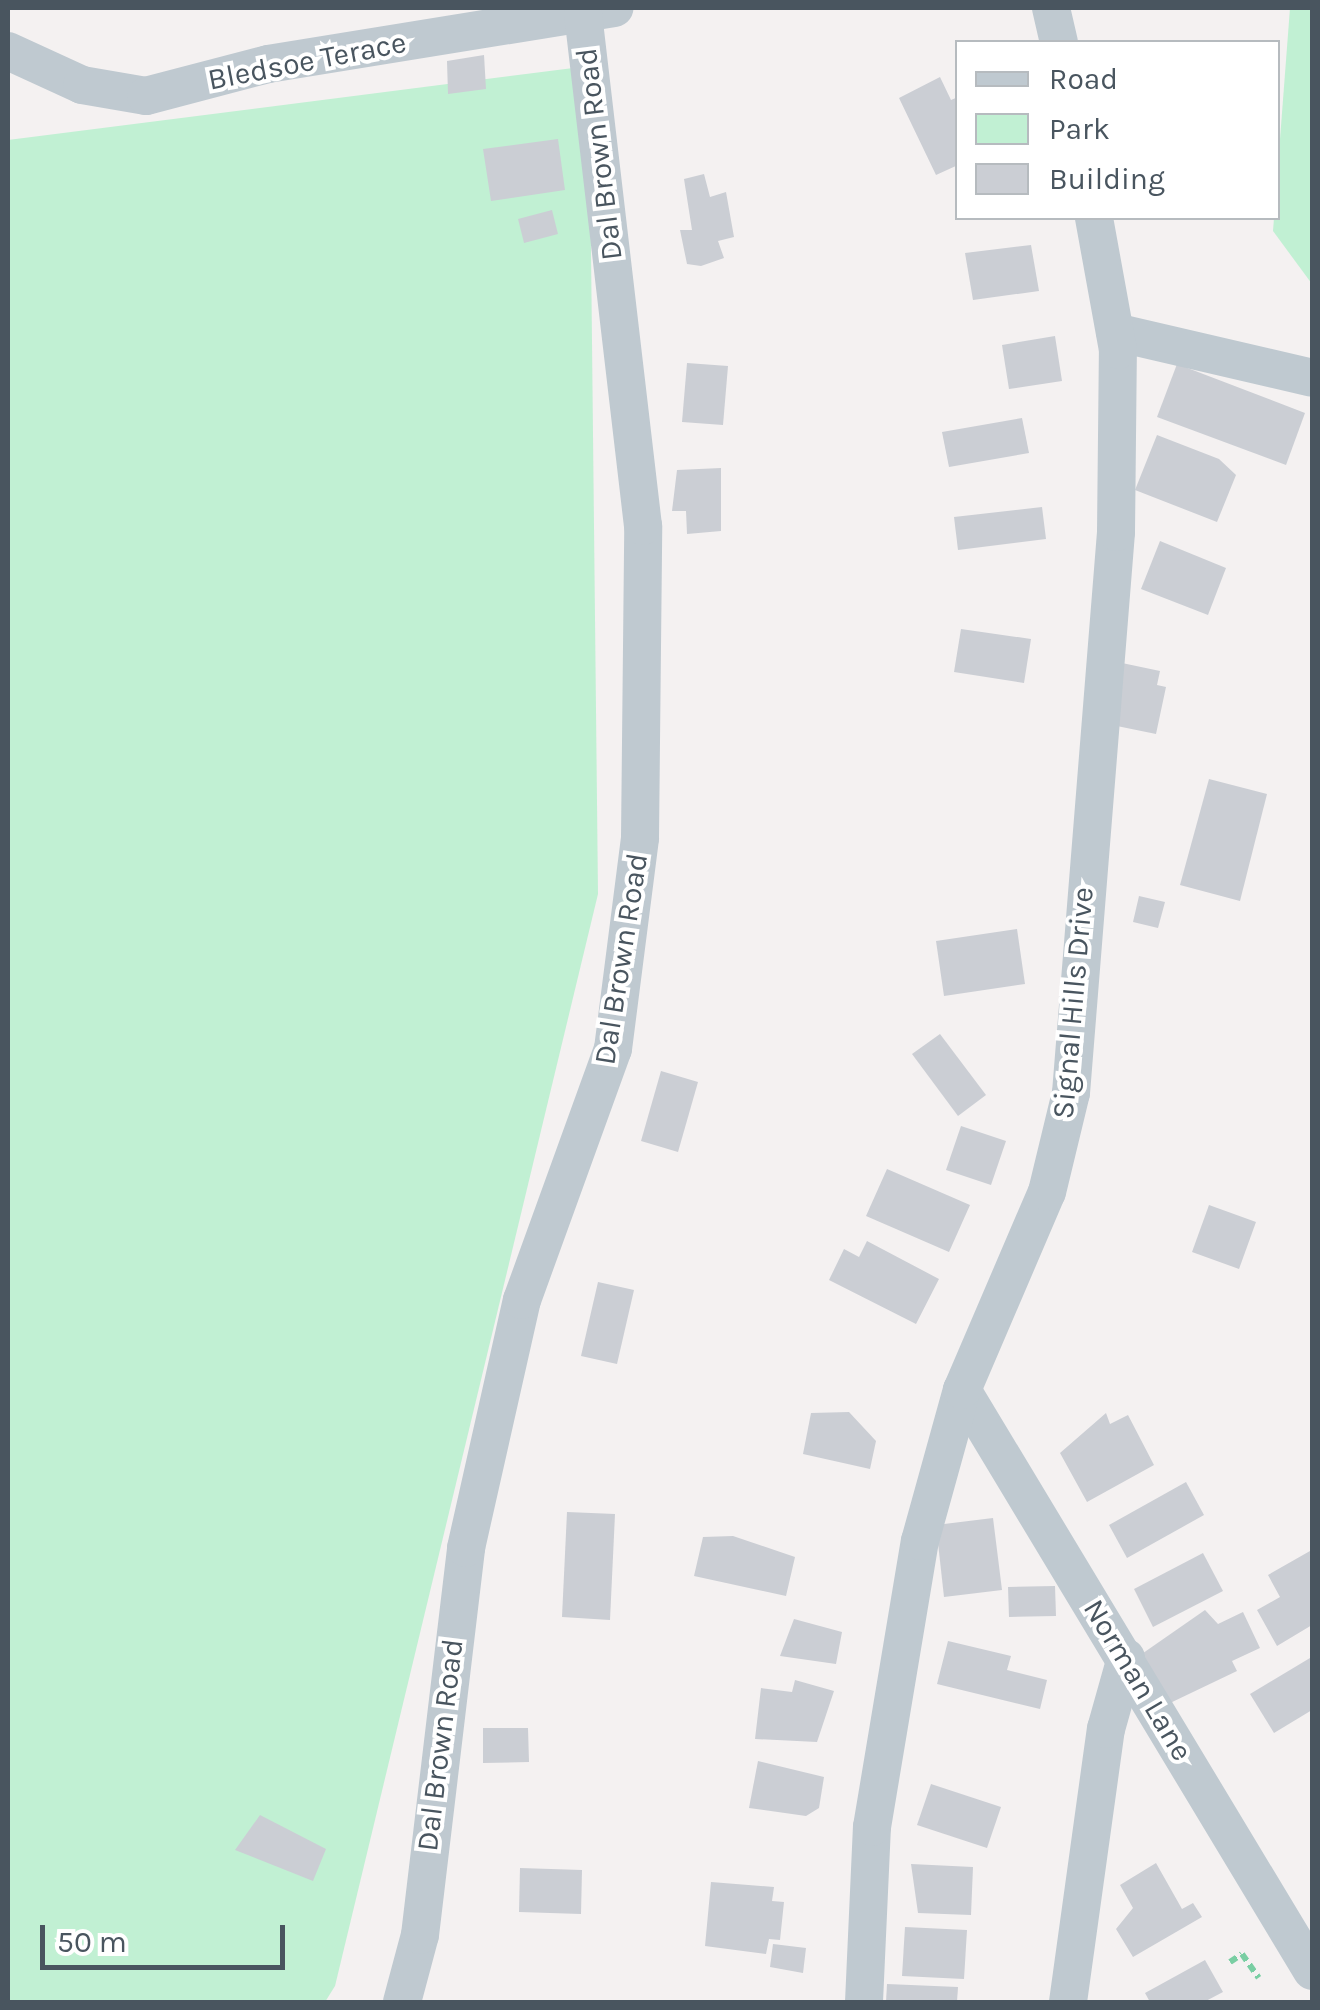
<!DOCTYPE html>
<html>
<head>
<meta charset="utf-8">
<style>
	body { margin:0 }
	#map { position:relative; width:1320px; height:2010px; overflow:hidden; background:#f4f1f1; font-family:Karla,sans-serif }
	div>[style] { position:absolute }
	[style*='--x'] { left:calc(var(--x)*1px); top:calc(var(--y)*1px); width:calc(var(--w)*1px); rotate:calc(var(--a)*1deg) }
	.green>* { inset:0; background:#c1f0d3 }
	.building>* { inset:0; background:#cbced4 }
	.path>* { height:6px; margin-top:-3px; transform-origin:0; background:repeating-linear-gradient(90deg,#79cea3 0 8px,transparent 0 13px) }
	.street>* { height:38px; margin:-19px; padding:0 19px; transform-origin:19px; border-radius:19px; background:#bfc9d0 }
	span { translate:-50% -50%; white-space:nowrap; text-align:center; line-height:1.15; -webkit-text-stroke:8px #fff; paint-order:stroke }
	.street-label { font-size:30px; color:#49555f }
	.frame { position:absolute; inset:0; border:10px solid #49555f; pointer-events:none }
	.legend { position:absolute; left:955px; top:40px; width:325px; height:180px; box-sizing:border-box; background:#fff; border:2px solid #b6bbbf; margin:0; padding:12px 18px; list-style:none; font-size:30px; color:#49555f }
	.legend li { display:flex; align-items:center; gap:20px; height:50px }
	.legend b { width:50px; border:2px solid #b6bbbf }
	.scale { position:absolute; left:40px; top:1925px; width:245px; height:45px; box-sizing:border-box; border:5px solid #49555f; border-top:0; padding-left:12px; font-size:30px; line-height:35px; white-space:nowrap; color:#49555f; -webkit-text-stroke:8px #fff; paint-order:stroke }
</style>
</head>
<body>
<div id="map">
	<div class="green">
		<i style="clip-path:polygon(1290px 8px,1312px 8px,1312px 284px,1273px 231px)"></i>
		<i style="clip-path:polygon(589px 66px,598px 894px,335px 1986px,325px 2002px,8px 2002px,8px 140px)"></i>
	</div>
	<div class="building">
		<i style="clip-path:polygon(484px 55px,486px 89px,448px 94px,447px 61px)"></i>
		<i style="clip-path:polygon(940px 77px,951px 100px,958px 97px,958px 165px,936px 175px,899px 98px)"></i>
		<i style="clip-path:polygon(558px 139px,565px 190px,491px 201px,483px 149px)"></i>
		<i style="clip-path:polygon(704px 174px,710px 197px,726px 192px,734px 237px,718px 241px,724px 258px,701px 266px,687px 264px,680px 230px,692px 230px,684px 179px)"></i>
		<i style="clip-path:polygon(552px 210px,558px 234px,524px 243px,518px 219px)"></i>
		<i style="clip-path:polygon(1031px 245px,1039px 291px,973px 300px,965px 253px)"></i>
		<i style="clip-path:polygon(1055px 336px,1062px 381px,1009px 389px,1002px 345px)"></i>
		<i style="clip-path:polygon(687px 363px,728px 366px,723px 425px,682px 422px)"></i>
		<i style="clip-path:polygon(1177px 364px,1305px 413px,1286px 465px,1157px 417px)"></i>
		<i style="clip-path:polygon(1022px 418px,1029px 453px,949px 467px,942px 432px)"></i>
		<i style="clip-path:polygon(1157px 435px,1219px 459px,1236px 475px,1217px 522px,1135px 490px)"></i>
		<i style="clip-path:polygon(721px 468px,721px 531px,687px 534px,686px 511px,672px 511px,677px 470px)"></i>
		<i style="clip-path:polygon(1042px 507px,1046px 539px,958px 550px,954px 517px)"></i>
		<i style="clip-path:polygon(1160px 541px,1226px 568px,1208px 615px,1141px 589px)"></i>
		<i style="clip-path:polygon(961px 629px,1031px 639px,1024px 683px,954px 672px)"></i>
		<i style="clip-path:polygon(1122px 663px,1160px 671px,1157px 685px,1166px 687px,1156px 734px,1112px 725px)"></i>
		<i style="clip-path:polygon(1209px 779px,1267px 794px,1240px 901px,1180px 885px)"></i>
		<i style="clip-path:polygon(1139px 896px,1165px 902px,1158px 928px,1133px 922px)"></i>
		<i style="clip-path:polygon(1017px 929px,1025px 984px,944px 996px,936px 941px)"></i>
		<i style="clip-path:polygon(940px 1034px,986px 1095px,958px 1116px,912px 1054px)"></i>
		<i style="clip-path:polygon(661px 1071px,698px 1082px,678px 1152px,641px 1141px)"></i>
		<i style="clip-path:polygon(961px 1126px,1006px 1141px,991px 1185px,946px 1170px)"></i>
		<i style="clip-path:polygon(887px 1169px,970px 1205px,949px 1252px,866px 1216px)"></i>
		<i style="clip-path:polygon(1209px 1205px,1256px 1222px,1239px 1269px,1192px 1252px)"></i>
		<i style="clip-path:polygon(867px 1241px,939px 1279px,916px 1324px,829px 1280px,844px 1249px,859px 1257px)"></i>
		<i style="clip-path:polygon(598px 1282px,634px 1290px,617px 1364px,581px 1356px)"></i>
		<i style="clip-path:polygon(849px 1412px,876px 1441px,870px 1469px,803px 1454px,811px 1413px)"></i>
		<i style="clip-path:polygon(1106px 1413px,1110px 1424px,1128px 1415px,1154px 1465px,1087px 1502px,1060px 1453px)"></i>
		<i style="clip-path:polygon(1186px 1482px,1204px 1515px,1127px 1558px,1109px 1525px)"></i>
		<i style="clip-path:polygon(567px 1512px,615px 1514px,610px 1620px,562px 1617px)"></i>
		<i style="clip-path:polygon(993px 1518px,1002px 1590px,944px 1597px,936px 1525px)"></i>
		<i style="clip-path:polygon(733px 1536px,795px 1557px,786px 1596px,694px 1576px,703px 1537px)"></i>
		<i style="clip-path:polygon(1310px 1551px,1312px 1625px,1277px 1646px,1257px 1610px,1280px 1597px,1268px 1575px)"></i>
		<i style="clip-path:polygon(1203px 1553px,1223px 1591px,1153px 1627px,1134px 1589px)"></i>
		<i style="clip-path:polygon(1055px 1586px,1056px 1616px,1009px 1617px,1008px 1587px)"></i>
		<i style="clip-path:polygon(1205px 1610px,1218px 1624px,1243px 1612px,1260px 1648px,1232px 1661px,1237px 1671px,1168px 1704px,1136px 1658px)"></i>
		<i style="clip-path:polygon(794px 1619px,842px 1632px,836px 1664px,780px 1656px)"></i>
		<i style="clip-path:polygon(948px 1641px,1011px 1656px,1007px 1670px,1047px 1680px,1040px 1709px,937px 1684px)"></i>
		<i style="clip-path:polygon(1310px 1658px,1312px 1710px,1274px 1733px,1250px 1694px)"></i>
		<i style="clip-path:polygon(795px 1680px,834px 1691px,817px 1742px,755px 1739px,761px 1688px,792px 1692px)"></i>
		<i style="clip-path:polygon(483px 1728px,528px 1728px,529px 1762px,483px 1763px)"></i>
		<i style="clip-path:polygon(758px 1761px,824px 1777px,819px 1808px,806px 1816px,749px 1808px)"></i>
		<i style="clip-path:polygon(931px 1784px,1001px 1807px,987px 1848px,917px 1825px)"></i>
		<i style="clip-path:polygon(260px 1815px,326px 1849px,313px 1881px,235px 1850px)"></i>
		<i style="clip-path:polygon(1156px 1863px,1182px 1909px,1193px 1903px,1202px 1917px,1133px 1957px,1116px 1929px,1133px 1908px,1120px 1885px)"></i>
		<i style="clip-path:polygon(911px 1864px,973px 1867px,971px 1915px,918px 1913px)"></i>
		<i style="clip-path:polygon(520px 1868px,582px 1870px,581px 1914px,519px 1912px)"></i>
		<i style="clip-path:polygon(711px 1882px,774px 1887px,772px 1901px,784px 1902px,780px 1940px,769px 1939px,766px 1954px,705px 1946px)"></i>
		<i style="clip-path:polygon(905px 1927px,967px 1930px,964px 1979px,902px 1976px)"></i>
		<i style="clip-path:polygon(773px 1944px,806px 1948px,803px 1973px,770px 1967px)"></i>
		<i style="clip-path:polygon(1205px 1960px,1223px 1992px,1204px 2002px,1150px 2002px,1145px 1993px)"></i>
		<i style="clip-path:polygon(887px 1984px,958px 1987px,957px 2002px,886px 2002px)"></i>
	</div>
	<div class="path">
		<i style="--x:1230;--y:1962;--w:14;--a:-34"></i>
		<i style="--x:1242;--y:1954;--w:29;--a:55"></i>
	</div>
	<div class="street">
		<i style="--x:1051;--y:8;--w:35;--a:77"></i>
		<i style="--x:8;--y:51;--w:81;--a:24.7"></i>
		<i style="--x:82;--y:85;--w:65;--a:9.8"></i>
		<i style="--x:146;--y:96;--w:126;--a:-14.7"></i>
		<i style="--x:268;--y:64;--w:351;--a:-9.2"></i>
		<i style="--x:1115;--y:332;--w:202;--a:13.1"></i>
		<i style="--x:962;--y:1390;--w:678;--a:58.93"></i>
		<i style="--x:402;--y:2002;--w:69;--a:-75"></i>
		<i style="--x:420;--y:1935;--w:390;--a:-83.2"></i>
		<i style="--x:466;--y:1548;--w:254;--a:-77.3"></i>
		<i style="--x:522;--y:1300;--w:267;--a:-70.1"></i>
		<i style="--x:613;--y:1049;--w:213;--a:-82.7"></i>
		<i style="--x:640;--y:838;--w:312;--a:-89.4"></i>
		<i style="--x:643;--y:526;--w:516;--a:-96.68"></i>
		<i style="--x:864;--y:2002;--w:175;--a:-87.4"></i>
		<i style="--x:872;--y:1827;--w:290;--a:-80.5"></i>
		<i style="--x:920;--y:1541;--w:157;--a:-74.5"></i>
		<i style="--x:962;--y:1390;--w:215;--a:-66.8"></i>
		<i style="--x:1047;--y:1192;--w:102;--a:-76.4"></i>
		<i style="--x:1071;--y:1093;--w:563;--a:-85.41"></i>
		<i style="--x:1116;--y:532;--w:182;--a:-89.4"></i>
		<i style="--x:1118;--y:350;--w:134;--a:-100.3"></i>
		<i style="--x:1068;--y:2002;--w:276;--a:-82.1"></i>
		<i style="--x:1106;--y:1729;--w:74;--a:-74.3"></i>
	</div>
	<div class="street-label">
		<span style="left:307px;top:61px;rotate:-11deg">Bledsoe Terace</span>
		<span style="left:599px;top:154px;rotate:-97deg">Dal Brown Road</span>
		<span style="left:621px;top:959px;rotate:-81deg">Dal Brown Road</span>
		<span style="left:1073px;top:1003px;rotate:-85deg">Signal Hills Drive</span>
		<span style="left:1138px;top:1680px;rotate:59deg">Norman Lane</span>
		<span style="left:440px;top:1745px;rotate:-83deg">Dal Brown Road</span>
	</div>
	<div class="frame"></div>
	<ul class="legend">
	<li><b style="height:12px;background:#bfc9d0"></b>Road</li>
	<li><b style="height:28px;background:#c1f0d3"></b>Park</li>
	<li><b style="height:28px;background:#cbced4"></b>Building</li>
	</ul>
	<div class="scale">50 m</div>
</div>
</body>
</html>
